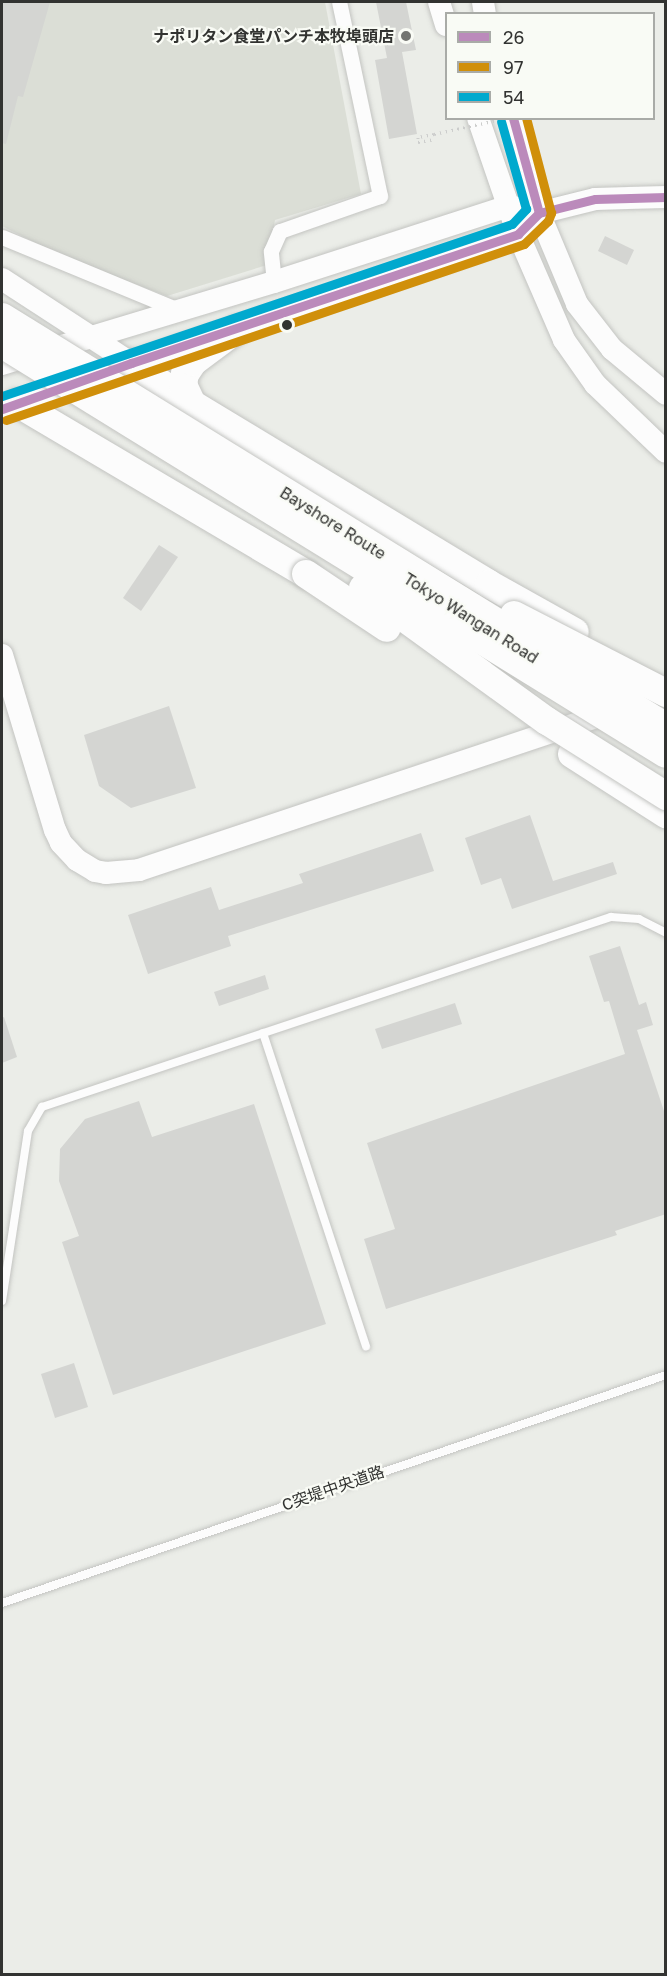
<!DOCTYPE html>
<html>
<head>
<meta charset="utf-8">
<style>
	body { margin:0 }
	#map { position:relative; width:667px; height:1976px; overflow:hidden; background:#ebede8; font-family:"Golos Text","Noto Sans JP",sans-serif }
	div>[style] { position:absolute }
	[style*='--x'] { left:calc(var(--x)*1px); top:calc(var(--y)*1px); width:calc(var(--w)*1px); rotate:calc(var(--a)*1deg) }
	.built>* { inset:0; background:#dbded6 }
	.building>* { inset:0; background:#d4d5d2 }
	.path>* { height:3px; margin-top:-1.5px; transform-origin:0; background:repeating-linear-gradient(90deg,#cccdcc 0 1.5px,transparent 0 6px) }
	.roads { filter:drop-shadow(0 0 2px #c3c4c1) drop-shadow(0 0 2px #c3c4c1) }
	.lane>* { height:8px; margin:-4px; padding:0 4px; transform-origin:4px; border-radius:4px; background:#fcfcfc }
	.street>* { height:15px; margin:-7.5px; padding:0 7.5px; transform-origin:7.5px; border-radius:7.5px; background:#fcfcfc }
	.secondary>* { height:22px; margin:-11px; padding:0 11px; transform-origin:11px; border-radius:11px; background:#fcfcfc }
	.highway>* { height:28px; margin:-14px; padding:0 14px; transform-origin:14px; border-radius:14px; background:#fcfcfc }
	.path-bridge>* { height:3px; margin-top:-1.5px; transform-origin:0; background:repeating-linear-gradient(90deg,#cccdcc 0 1.5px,transparent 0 6px) }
	.bridges { filter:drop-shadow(0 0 2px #c3c4c1) drop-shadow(0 0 2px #c3c4c1) }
	.highway-bridge>* { height:28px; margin:-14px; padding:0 14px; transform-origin:14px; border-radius:14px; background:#fcfcfc }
	.bus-1>* { height:9px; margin:-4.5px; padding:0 4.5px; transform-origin:4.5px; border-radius:4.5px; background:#bb8abb }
	.bus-2>* { height:9px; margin:-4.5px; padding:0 4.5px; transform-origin:4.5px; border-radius:4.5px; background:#d08f0a }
	.bus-3>* { height:9px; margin:-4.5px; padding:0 4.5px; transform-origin:4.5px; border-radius:4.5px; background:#00a9ce }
	.dots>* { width:16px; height:16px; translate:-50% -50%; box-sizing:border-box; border:3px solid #f9fbf5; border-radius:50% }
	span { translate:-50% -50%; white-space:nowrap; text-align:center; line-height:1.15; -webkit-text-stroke:4.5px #f9fbf5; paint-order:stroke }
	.poi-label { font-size:16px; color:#323331; font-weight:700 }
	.right { translate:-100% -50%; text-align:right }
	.street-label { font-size:16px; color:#323331 }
	.frame { position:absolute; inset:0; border:3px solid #323331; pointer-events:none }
	.legend { position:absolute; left:445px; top:12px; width:210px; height:108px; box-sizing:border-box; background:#f9fbf5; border:2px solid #a9aba7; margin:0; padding:8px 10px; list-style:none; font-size:18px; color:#323331 }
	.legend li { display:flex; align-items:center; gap:12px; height:30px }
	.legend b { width:30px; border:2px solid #a9aba7 }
</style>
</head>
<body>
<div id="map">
	<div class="built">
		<i style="clip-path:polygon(2px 2px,325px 2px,361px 194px,275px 220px,267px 265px,167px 296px,66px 258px,2px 226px)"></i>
	</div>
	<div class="building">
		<i style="clip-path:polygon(2px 2px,50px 2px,23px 97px,18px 96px,6px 144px,2px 143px)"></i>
		<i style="clip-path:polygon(376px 2px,406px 2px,416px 50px,402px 52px,417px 134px,389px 139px,375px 60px,387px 58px)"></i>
		<i style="clip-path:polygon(605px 236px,634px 250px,627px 265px,598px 251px)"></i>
		<i style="clip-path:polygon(159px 545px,178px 557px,141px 611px,123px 598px)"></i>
		<i style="clip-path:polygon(169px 706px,196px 788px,131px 808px,99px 786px,84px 735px)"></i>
		<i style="clip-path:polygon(530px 815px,553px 881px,613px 862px,617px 874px,512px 909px,501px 878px,481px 885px,465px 838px)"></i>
		<i style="clip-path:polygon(421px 833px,434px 871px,228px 936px,231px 946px,148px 974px,128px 915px,211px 887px,219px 910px,303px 883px,299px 874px)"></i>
		<i style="clip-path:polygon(620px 946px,639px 1005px,646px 1002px,653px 1025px,637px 1030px,666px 1117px,666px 1214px,615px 1231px,617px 1235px,386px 1309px,364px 1239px,395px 1229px,367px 1143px,625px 1054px,609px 1001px,604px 1002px,589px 956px)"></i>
		<i style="clip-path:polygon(265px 975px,269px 989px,219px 1006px,214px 992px)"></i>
		<i style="clip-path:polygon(455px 1003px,462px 1024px,382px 1049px,375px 1029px)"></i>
		<i style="clip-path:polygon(4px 1017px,17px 1057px,2px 1063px,2px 1018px)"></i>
		<i style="clip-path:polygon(139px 1101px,152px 1137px,254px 1104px,326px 1324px,113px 1395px,62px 1242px,79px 1236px,59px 1181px,60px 1149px,85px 1119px)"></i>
		<i style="clip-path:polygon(74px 1363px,88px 1407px,55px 1418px,41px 1374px)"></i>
	</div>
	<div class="path">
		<i style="--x:434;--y:134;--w:16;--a:169"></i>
		<i style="--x:418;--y:137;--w:5;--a:90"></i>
		<i style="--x:418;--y:142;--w:17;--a:-10"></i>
	</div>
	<div class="roads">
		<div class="lane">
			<i style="--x:263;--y:1033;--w:330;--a:71.8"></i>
			<i style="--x:2;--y:1301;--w:172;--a:-81.3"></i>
			<i style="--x:28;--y:1131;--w:28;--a:-60"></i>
			<i style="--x:42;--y:1107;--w:600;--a:-18.47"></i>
			<i style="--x:611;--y:917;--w:28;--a:4"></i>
			<i style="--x:639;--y:919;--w:30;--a:27"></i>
			<i style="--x:2;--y:1603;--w:702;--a:-18.95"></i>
		</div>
		<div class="street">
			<i style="--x:2;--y:237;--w:188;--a:22.5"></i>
			<i style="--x:274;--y:282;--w:31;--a:-96"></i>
			<i style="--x:271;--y:251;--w:22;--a:-66"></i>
			<i style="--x:280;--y:231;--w:106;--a:-19.3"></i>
			<i style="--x:380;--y:196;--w:198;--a:-101.9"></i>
		</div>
		<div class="secondary">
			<i style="--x:439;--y:2;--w:24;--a:73"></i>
			<i style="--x:483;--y:2;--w:12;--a:81"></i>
			<i style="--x:478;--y:118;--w:123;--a:71"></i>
			<i style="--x:518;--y:234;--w:116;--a:66.5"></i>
			<i style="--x:564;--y:340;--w:54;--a:54.8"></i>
			<i style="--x:595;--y:384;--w:98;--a:43.8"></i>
			<i style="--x:513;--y:118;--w:98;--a:74.7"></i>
			<i style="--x:539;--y:213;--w:99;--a:67.3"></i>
			<i style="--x:577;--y:304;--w:57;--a:52.1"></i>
			<i style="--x:612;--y:349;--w:70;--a:39.8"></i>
			<i style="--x:2;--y:279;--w:154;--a:33.1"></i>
			<i style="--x:2;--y:364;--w:284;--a:-16.8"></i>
			<i style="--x:274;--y:282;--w:247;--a:-17.9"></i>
			<i style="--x:509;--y:206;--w:31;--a:13"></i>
			<i style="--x:539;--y:213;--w:58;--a:-14"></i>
			<i style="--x:595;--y:199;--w:71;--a:-1.6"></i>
			<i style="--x:2;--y:409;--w:137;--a:-19.6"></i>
			<i style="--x:131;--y:363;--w:408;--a:-18.4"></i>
			<i style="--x:518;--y:234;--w:30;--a:-45"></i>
			<i style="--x:2;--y:655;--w:183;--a:73.2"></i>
			<i style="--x:55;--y:830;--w:14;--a:65"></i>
			<i style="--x:61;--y:843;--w:23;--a:47"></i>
			<i style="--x:77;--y:860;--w:21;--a:31"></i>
			<i style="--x:95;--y:871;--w:11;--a:10"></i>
			<i style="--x:106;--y:873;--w:33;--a:-5"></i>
			<i style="--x:139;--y:870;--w:500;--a:-18.5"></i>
		</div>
		<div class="highway">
			<i style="--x:131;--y:363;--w:73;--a:33.9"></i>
			<i style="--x:192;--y:404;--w:347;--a:31.2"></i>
			<i style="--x:489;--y:584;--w:98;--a:29.2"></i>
			<i style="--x:17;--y:403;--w:336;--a:30.6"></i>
			<i style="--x:192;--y:404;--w:21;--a:-115"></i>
			<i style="--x:183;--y:385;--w:11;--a:-80"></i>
			<i style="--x:185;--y:374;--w:14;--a:-56"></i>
			<i style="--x:193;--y:362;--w:54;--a:-36.7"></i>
			<i style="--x:572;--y:754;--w:112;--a:32.6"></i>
		</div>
	</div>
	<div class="path-bridge">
		<i style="--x:434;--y:134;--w:74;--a:-12.5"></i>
	</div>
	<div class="bridges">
		<div class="highway-bridge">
			<i style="--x:2;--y:317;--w:780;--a:31.69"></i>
			<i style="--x:2;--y:344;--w:780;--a:31.69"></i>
			<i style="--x:306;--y:574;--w:97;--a:33.7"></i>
			<i style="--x:363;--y:588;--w:227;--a:35.9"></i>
			<i style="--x:547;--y:721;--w:141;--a:32.2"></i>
			<i style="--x:514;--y:615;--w:171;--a:27.2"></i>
		</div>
	</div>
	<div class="bus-1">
		<i style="--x:513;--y:118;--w:98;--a:74.7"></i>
		<i style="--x:2;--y:409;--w:137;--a:-19.6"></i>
		<i style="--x:131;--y:363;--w:408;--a:-18.4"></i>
		<i style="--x:518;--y:234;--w:30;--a:-45"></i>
		<i style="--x:539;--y:213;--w:58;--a:-14"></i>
		<i style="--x:595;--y:199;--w:71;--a:-1.6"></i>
	</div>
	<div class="bus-2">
		<i style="--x:6;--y:420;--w:547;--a:-18.77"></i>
		<i style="--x:524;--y:244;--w:33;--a:-44"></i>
		<i style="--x:548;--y:221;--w:9;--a:-69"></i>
		<i style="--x:551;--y:213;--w:98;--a:-104.7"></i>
	</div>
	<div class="bus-3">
		<i style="--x:2;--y:396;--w:538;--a:-18.64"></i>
		<i style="--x:512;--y:224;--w:21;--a:-47"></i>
		<i style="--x:526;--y:209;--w:91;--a:-105.9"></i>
	</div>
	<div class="dots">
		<i style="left:406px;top:36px;background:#737471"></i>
		<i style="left:287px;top:325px;background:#323331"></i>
	</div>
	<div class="poi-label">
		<span class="right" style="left:394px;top:36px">ナポリタン食堂パンチ本牧埠頭店</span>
	</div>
	<div class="street-label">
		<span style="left:333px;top:523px;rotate:32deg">Bayshore Route</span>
		<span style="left:471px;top:618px;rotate:32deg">Tokyo Wangan Road</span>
		<span style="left:333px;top:1488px;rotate:-19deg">C突堤中央道路</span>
	</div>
	<div class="frame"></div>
	<ul class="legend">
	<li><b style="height:8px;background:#bb8abb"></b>26</li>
	<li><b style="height:8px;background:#d08f0a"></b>97</li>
	<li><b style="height:8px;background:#00a9ce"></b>54</li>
	</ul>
</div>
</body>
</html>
